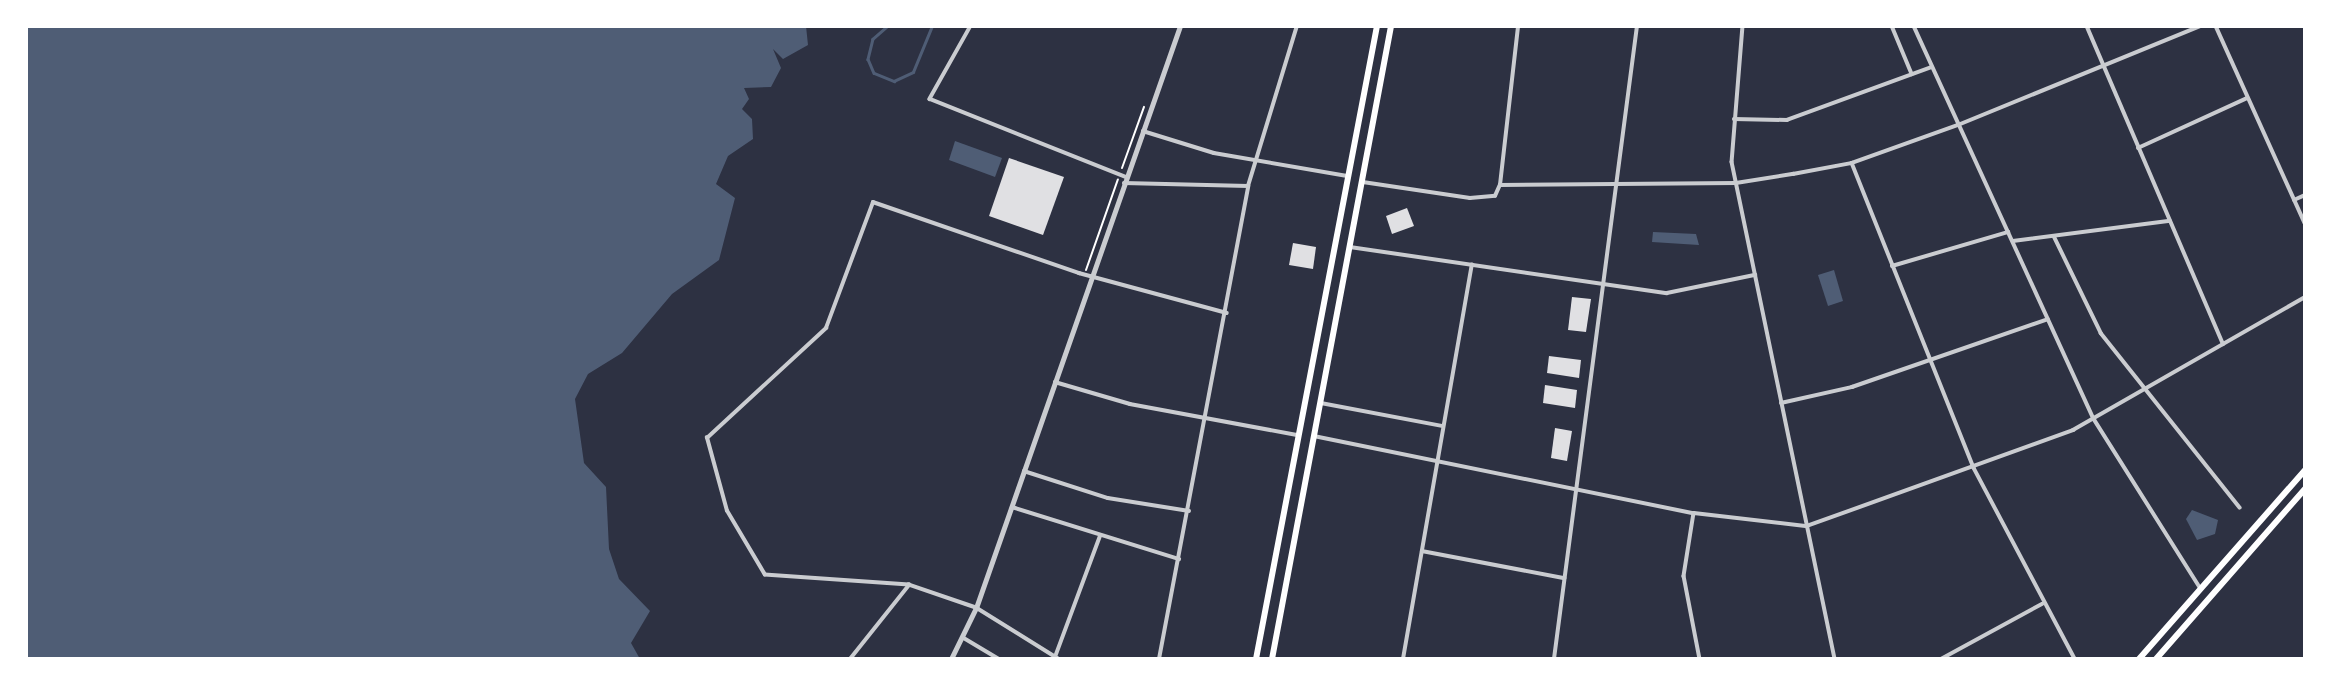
<!DOCTYPE html>
<html>
<head>
<meta charset="utf-8">
<style>
	body { margin:0 }
	#map { position:relative; width:2331px; height:685px; overflow:hidden; background:#2d3142; font-family:Commissioner,sans-serif }
	div>[style] { position:absolute }
	[style*='--x'] { left:calc(var(--x)*1px); top:calc(var(--y)*1px); width:calc(var(--w)*1px); rotate:calc(var(--a)*1deg) }
	.water>* { inset:0; background:#4f5d75 }
	.stream>* { height:2.5px; margin:-1.25px; padding:0 1.25px; transform-origin:1.25px; border-radius:1.25px; background:#4f5d75 }
	.building>* { inset:0; background:#e0e0e3 }
	.path>* { height:2px; margin:-1px; padding:0 1px; transform-origin:1px; border-radius:1px; background:#fff }
	.minor>* { height:3.5px; margin:-1.75px; padding:0 1.75px; transform-origin:1.75px; border-radius:1.75px; background:#caccd0 }
	.tertiary>* { height:4.5px; margin:-2.25px; padding:0 2.25px; transform-origin:2.25px; border-radius:2.25px; background:#caccd0 }
	.primary>* { height:6px; margin:-3px; padding:0 3px; transform-origin:3px; border-radius:3px; background:#fff }
	span { translate:-50% -50%; white-space:nowrap; text-align:center; line-height:1.15; -webkit-text-stroke:7px #fff; paint-order:stroke }
	.frame { position:absolute; inset:0; border:28px solid #fff; pointer-events:none }
</style>
</head>
<body>
<div id="map">
	<div class="water">
		<i style="clip-path:polygon(26px 26px,806px 26px,808px 45px,783px 59px,773px 49px,781px 68px,771px 87px,744px 88px,749px 99px,742px 109px,752px 119px,753px 139px,728px 156px,716px 184px,735px 198px,719px 260px,672px 294px,622px 353px,588px 374px,575px 399px,584px 463px,606px 487px,609px 549px,619px 579px,650px 611px,631px 643px,640px 659px,26px 659px)"></i>
		<i style="clip-path:polygon(955px 141px,1002px 158px,995px 177px,949px 160px)"></i>
		<i style="clip-path:polygon(1653px 232px,1696px 234px,1699px 245px,1652px 242px)"></i>
		<i style="clip-path:polygon(1834px 270px,1843px 301px,1828px 306px,1818px 275px)"></i>
		<i style="clip-path:polygon(2192px 510px,2218px 520px,2215px 534px,2197px 540px,2186px 519px)"></i>
	</div>
	<div class="stream">
		<i style="--x:888;--y:26;--w:20;--a:139"></i>
		<i style="--x:873;--y:39;--w:21;--a:104"></i>
		<i style="--x:868;--y:59;--w:15;--a:67"></i>
		<i style="--x:874;--y:73;--w:22;--a:22"></i>
		<i style="--x:894;--y:81;--w:21;--a:-25"></i>
		<i style="--x:913;--y:72;--w:50;--a:-67.6"></i>
	</div>
	<div class="building">
		<i style="clip-path:polygon(1009px 158px,1064px 177px,1043px 235px,989px 216px)"></i>
		<i style="clip-path:polygon(1407px 208px,1414px 226px,1392px 234px,1386px 216px)"></i>
		<i style="clip-path:polygon(1293px 243px,1316px 247px,1313px 269px,1289px 265px)"></i>
		<i style="clip-path:polygon(1572px 297px,1591px 299px,1586px 332px,1568px 330px)"></i>
		<i style="clip-path:polygon(1549px 356px,1581px 360px,1579px 378px,1547px 373px)"></i>
		<i style="clip-path:polygon(1545px 385px,1577px 390px,1575px 408px,1543px 403px)"></i>
		<i style="clip-path:polygon(1555px 428px,1572px 431px,1567px 461px,1551px 458px)"></i>
	</div>
	<div class="path">
		<i style="--x:1122;--y:168;--w:65;--a:-70.2"></i>
		<i style="--x:1086;--y:270;--w:96;--a:-70.6"></i>
	</div>
	<div class="minor">
		<i style="--x:971;--y:26;--w:84;--a:119.3"></i>
		<i style="--x:930;--y:99;--w:211;--a:21.7"></i>
		<i style="--x:1743;--y:26;--w:136;--a:94.6"></i>
		<i style="--x:1732;--y:162;--w:508;--a:78.29"></i>
		<i style="--x:1892;--y:26;--w:52;--a:67.4"></i>
		<i style="--x:1914;--y:26;--w:432;--a:65.4"></i>
		<i style="--x:2094;--y:419;--w:199;--a:57.8"></i>
		<i style="--x:2087;--y:26;--w:346;--a:66.8"></i>
		<i style="--x:2216;--y:26;--w:216;--a:65.7"></i>
		<i style="--x:1734;--y:119;--w:53;--a:1.1"></i>
		<i style="--x:1787;--y:120;--w:154;--a:-20.1"></i>
		<i style="--x:1143;--y:131;--w:74;--a:17.2"></i>
		<i style="--x:1214;--y:153;--w:135;--a:9.8"></i>
		<i style="--x:2138;--y:148;--w:120;--a:-24.6"></i>
		<i style="--x:1852;--y:163;--w:328;--a:68.2"></i>
		<i style="--x:1974;--y:468;--w:216;--a:62.1"></i>
		<i style="--x:1363;--y:182;--w:108;--a:8.5"></i>
		<i style="--x:1470;--y:198;--w:25;--a:-5"></i>
		<i style="--x:1495;--y:196;--w:12;--a:-66"></i>
		<i style="--x:1500;--y:185;--w:236;--a:-0.5"></i>
		<i style="--x:1736;--y:183;--w:58;--a:-9"></i>
		<i style="--x:1793;--y:174;--w:60;--a:-10.6"></i>
		<i style="--x:1852;--y:163;--w:113;--a:-19.7"></i>
		<i style="--x:1958;--y:125;--w:261;--a:-22.2"></i>
		<i style="--x:1124;--y:183;--w:124;--a:1.4"></i>
		<i style="--x:1500;--y:185;--w:160;--a:-83.5"></i>
		<i style="--x:2294;--y:200;--w:12;--a:-24"></i>
		<i style="--x:2054;--y:236;--w:108;--a:64.1"></i>
		<i style="--x:2101;--y:333;--w:223;--a:51.5"></i>
		<i style="--x:2013;--y:241;--w:158;--a:-7.3"></i>
		<i style="--x:1350;--y:247;--w:320;--a:8.3"></i>
		<i style="--x:1667;--y:293;--w:90;--a:-11.6"></i>
		<i style="--x:1892;--y:266;--w:121;--a:-16.3"></i>
		<i style="--x:1055;--y:382;--w:78;--a:16.3"></i>
		<i style="--x:1130;--y:404;--w:171;--a:10.5"></i>
		<i style="--x:1321;--y:403;--w:124;--a:10.7"></i>
		<i style="--x:1781;--y:403;--w:73;--a:-12.7"></i>
		<i style="--x:1852;--y:387;--w:207;--a:-19.1"></i>
		<i style="--x:1314;--y:436;--w:388;--a:11.5"></i>
		<i style="--x:1694;--y:513;--w:114;--a:6.6"></i>
		<i style="--x:1807;--y:526;--w:283;--a:-19.8"></i>
		<i style="--x:2073;--y:430;--w:267;--a:-29.8"></i>
		<i style="--x:1024;--y:471;--w:88;--a:17.8"></i>
		<i style="--x:1108;--y:498;--w:82;--a:9.1"></i>
		<i style="--x:1012;--y:507;--w:175;--a:17.3"></i>
		<i style="--x:1694;--y:513;--w:64;--a:99"></i>
		<i style="--x:1684;--y:576;--w:85;--a:79.1"></i>
		<i style="--x:1422;--y:551;--w:145;--a:10.8"></i>
		<i style="--x:964;--y:638;--w:41;--a:31"></i>
		<i style="--x:1055;--y:657;--w:129;--a:-69.6"></i>
		<i style="--x:850;--y:659;--w:95;--a:-51.4"></i>
		<i style="--x:1058;--y:659;--w:97;--a:-148.1"></i>
		<i style="--x:976;--y:608;--w:71;--a:-161.1"></i>
		<i style="--x:909;--y:585;--w:144;--a:-176"></i>
		<i style="--x:765;--y:575;--w:74;--a:-120.7"></i>
		<i style="--x:727;--y:511;--w:76;--a:-105.3"></i>
		<i style="--x:707;--y:438;--w:162;--a:-42.7"></i>
		<i style="--x:826;--y:328;--w:134;--a:-69.5"></i>
		<i style="--x:873;--y:202;--w:218;--a:19"></i>
		<i style="--x:1079;--y:273;--w:153;--a:15.1"></i>
		<i style="--x:1159;--y:659;--w:481;--a:-79.3"></i>
		<i style="--x:1248;--y:186;--w:167;--a:-73"></i>
		<i style="--x:1403;--y:659;--w:400;--a:-80.1"></i>
		<i style="--x:1554;--y:659;--w:638;--a:-82.53"></i>
		<i style="--x:1941;--y:659;--w:115;--a:-28.6"></i>
	</div>
	<div class="tertiary">
		<i style="--x:951;--y:659;--w:57;--a:-63.9"></i>
		<i style="--x:976;--y:608;--w:617;--a:-70.68"></i>
	</div>
	<div class="primary">
		<i style="--x:1256;--y:659;--w:644;--a:-79.18"></i>
		<i style="--x:1272;--y:659;--w:644;--a:-79.35"></i>
		<i style="--x:2139;--y:659;--w:252;--a:-48.7"></i>
		<i style="--x:2156;--y:659;--w:226;--a:-48.8"></i>
	</div>
	<div class="frame"></div>
</div>
</body>
</html>
